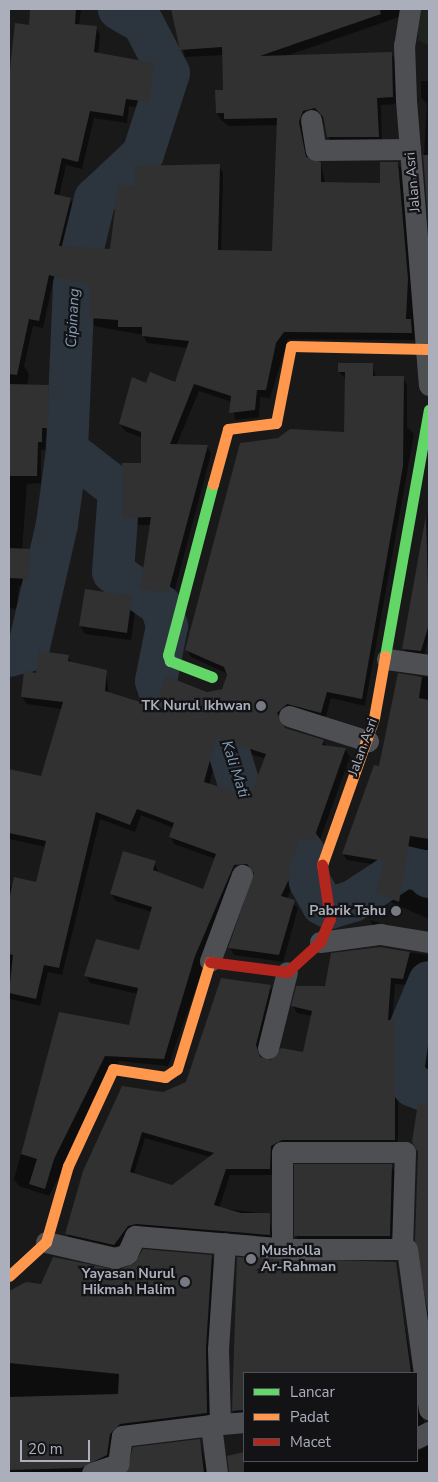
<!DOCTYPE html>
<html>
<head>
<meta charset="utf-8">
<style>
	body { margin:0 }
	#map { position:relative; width:438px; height:1482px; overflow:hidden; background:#19191a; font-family:"Nunito Sans",sans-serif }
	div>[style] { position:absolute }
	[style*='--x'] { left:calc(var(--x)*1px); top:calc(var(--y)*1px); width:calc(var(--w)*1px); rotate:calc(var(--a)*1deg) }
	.green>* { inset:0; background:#1d241e }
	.shadow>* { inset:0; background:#0007 }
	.river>* { height:42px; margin:-21px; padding:0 21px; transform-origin:21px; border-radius:21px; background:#2c343d }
	.building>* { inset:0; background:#313132 }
	.street>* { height:21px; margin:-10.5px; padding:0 10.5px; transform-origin:10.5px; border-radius:10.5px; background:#4d4f53 }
	.fast>* { height:11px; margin:-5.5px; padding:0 5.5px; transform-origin:5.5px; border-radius:5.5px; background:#63d668 }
	.slow>* { height:11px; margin:-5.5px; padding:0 5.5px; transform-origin:5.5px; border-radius:5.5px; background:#ff974d }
	.jam>* { height:11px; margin:-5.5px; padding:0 5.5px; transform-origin:5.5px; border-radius:5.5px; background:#b3261e }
	.dots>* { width:14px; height:14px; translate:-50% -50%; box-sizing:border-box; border:2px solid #131316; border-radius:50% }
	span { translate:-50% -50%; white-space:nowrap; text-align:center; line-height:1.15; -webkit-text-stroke:4.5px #131316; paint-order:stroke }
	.street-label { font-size:14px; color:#aaafbb }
	.poi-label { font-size:14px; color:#aaafbb; font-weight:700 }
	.right { translate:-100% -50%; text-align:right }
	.left { translate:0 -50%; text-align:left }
	.water-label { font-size:15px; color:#809cb7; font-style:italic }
	.frame { position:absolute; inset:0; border:10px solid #aaafbb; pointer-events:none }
	.legend { position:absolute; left:243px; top:1372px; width:175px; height:90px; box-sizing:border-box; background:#131316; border:1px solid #4f5158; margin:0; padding:6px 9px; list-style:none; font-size:15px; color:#aaafbb }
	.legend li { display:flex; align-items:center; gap:10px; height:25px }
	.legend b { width:25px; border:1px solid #4f5158 }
	.scale { position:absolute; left:20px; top:1440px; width:70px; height:22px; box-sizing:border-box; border:2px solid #aaafbb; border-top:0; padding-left:6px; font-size:15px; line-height:18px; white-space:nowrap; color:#aaafbb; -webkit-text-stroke:4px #131316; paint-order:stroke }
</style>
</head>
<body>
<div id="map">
	<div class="green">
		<i style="clip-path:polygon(418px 9px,429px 9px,429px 46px,418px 40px)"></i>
	</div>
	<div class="shadow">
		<i style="clip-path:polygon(31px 9px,81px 9px,79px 25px,96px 27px,100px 35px,98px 54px,153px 64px,157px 72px,153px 109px,129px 106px,127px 123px,94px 118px,82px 169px,66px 165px,59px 197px,70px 199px,74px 206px,64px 248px,111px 250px,137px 188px,219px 166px,223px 173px,221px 251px,273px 252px,278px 125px,229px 126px,221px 120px,217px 113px,224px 92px,223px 55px,185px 57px,174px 9px,281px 9px,281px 13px,407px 9px,402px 16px,286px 56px,391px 53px,395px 60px,397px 104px,381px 105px,382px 144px,332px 145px,320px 115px,307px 118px,302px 130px,308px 159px,321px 163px,325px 183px,381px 185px,398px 163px,402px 170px,416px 340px,288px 339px,270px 398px,260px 397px,259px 417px,235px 420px,232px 402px,199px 391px,176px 446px,207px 446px,211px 454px,172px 600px,146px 596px,142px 589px,151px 525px,128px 525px,124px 518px,142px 464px,142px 438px,125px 431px,120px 424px,147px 384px,175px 383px,188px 348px,147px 343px,143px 335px,94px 326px,90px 318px,91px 291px,53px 282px,43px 328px,33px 326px,24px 366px,29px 374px,27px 386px,48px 386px,53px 394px,51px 435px,46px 435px,45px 450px,41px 450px,41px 483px,27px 484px,22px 550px,30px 551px,34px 558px,32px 587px,19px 586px,17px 609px,9px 608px,9px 88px,16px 24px,30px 26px)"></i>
		<i style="clip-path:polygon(421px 81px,429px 81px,429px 217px,424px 155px,427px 104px,421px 97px)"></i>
		<i style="clip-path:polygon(evenodd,372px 365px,376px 377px,403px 378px,407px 385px,407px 427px,414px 434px,365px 706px,331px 698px,325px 720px,280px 721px,284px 729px,323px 741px,327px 747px,345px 749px,350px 757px,317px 848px,305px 843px,292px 879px,294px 883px,287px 899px,298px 908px,283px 962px,234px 955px,230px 948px,255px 875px,252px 870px,238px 872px,168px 1066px,119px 1061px,49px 1196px,19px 1186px,14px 1179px,60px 1013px,130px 1026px,138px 994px,90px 983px,86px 976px,140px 951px,152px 912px,116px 901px,111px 894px,155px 863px,158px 873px,204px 891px,216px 859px,174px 844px,170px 836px,173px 828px,141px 815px,135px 832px,100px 819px,62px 975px,48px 972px,40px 1006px,10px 999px,9px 886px,37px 884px,46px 847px,9px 839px,9px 770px,41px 778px,62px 709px,27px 704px,22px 697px,37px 674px,68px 656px,72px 664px,106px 672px,109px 694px,157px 709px,166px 678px,214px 694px,228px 683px,226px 673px,191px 657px,187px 650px,345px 433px,346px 379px,339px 372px,372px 365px,220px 744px,266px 759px,251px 798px,209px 785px,220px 744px)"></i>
		<i style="clip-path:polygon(429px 505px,429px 634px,424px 657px,407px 655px,404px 648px)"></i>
		<i style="clip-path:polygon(132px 597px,136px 605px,131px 640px,85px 634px,80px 626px)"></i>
		<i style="clip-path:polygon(399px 675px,429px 677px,429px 919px,381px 898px,378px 892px,384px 866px,347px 860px,343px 854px,380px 768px)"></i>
		<i style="clip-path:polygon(370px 920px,380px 923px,386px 932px,376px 933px)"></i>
		<i style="clip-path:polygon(evenodd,380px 948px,429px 955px,429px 987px,395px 984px,392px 1021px,398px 1028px,398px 1146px,286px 1146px,273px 1175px,230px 1175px,219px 1208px,269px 1214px,273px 1241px,140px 1230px,118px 1251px,70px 1240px,66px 1233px,164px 1094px,187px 1082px,270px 987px,274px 993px,259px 1053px,261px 1059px,271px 1061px,303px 1054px,312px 1016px,297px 1013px,293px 1006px,380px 948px,145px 1138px,210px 1157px,173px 1186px,134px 1174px,145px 1138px)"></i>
		<i style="clip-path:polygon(429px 1035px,429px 1323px,416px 1240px,419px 1152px,414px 1142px)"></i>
		<i style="clip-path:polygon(296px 1166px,391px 1166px,395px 1172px,393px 1243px,300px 1243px,296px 1236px)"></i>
		<i style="clip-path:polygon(211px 1256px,215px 1263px,210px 1419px,117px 1433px,110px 1461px,87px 1473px,9px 1473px,9px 1291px,26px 1283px,42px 1285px,136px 1265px)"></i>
		<i style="clip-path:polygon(238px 1258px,395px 1263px,413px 1373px,244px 1373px,244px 1417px,237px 1417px,233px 1410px)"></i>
		<i style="clip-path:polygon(417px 1397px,426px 1428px,417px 1434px)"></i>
		<i style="clip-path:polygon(199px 1440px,208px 1473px,128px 1473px,134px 1448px)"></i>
		<i style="clip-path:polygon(429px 1445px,429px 1473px,230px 1473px,229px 1457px,244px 1453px,244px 1461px,417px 1461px,417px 1452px)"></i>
	</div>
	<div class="river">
		<i style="--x:67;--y:450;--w:66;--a:37.6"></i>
		<i style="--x:119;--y:490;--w:82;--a:94.2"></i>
		<i style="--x:113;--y:572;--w:59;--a:35.3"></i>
		<i style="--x:161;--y:606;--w:21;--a:73"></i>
		<i style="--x:167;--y:626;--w:56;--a:101.3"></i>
		<i style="--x:156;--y:681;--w:22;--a:72"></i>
		<i style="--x:163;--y:702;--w:44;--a:18.4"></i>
		<i style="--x:205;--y:716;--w:24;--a:42"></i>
		<i style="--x:223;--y:732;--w:86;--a:73"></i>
		<i style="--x:248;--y:814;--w:52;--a:28.5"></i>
		<i style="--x:294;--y:839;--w:19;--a:54"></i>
		<i style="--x:305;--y:854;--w:28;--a:80"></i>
		<i style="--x:310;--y:882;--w:25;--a:61"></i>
		<i style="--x:322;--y:904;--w:9;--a:27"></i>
		<i style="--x:330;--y:908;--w:24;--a:-17"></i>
		<i style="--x:353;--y:901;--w:62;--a:-33.2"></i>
		<i style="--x:405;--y:867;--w:19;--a:12"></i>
		<i style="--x:424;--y:871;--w:8;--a:50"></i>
		<i style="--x:9;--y:656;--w:20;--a:-15"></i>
		<i style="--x:28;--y:651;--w:130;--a:-77.1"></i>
		<i style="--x:57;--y:524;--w:75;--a:-82.3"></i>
		<i style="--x:67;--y:450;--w:165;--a:-87.6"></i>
		<i style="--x:74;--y:285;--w:89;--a:-76.3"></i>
		<i style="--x:95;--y:199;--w:66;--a:-43.2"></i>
		<i style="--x:143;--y:154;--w:85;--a:-72.2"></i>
		<i style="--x:169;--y:73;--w:56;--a:-117.5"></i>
		<i style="--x:143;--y:23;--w:28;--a:-150"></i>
		<i style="--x:429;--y:982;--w:52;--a:112.6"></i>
		<i style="--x:409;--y:1030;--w:42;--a:98.1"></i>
		<i style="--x:403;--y:1072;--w:17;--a:54"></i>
		<i style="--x:413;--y:1086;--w:17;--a:21"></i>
	</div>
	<div class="building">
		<i style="clip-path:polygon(30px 9px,76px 9px,75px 24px,97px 26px,94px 52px,154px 63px,149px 102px,126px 99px,123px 116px,90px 111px,78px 162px,62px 158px,54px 194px,71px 198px,59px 246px,110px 249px,118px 185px,135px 187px,135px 166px,220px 164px,218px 250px,272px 251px,277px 118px,224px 119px,224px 113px,216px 113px,215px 90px,223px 90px,222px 47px,180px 50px,171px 9px,380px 10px,381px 14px,260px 56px,392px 52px,393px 97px,377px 98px,379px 137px,327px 137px,323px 117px,315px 108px,303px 111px,299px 122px,306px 157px,321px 162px,321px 182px,380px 183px,380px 162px,398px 162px,408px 279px,406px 319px,411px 319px,412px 333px,284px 332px,276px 343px,266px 390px,257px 390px,255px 410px,229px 413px,231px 396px,194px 384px,170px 444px,208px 445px,168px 593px,140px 589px,151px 517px,123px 518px,122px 463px,141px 463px,141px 432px,119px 424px,132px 377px,146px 383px,150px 372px,175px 382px,189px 341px,142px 336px,142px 327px,118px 327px,118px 320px,89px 318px,90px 285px,49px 275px,39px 321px,29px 319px,17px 375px,9px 374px,9px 77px,15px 23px,29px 25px)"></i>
		<i style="clip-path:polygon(423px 155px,429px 155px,429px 233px)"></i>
		<i style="clip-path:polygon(evenodd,338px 363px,373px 363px,373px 376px,404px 376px,403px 466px,362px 699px,327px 692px,321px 713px,287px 704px,277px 713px,285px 728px,324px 740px,322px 745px,346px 748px,313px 841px,301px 837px,287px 873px,291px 875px,281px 896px,295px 900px,279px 955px,228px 948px,254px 873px,247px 864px,234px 865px,195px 956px,164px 1059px,105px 1056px,54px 1159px,45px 1189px,29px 1184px,37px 1159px,21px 1154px,59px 1012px,129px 1025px,138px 988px,84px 976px,96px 939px,139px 950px,152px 907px,110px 894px,123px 851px,156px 861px,153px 870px,203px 889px,216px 854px,169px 837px,174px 823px,137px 809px,130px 825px,96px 812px,59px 968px,44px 965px,36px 999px,9px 993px,13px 955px,9px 954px,9px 899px,14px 877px,36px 882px,46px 841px,9px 833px,9px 769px,41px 776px,63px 702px,21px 697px,24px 671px,36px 673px,39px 651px,69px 655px,68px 661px,107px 670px,105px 691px,156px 707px,166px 676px,207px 692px,222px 689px,227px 675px,224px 667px,185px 650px,240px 443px,278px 438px,290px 429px,344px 432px,345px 372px,338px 372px,338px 363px,216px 738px,266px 754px,250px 796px,204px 782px,216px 738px)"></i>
		<i style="clip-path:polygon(9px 384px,49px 385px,48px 428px,42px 428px,42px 442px,38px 442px,37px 476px,9px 476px)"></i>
		<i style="clip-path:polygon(426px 515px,429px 624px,421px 651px,402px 649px)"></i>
		<i style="clip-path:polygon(9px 548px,30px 549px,28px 579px,9px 578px)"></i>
		<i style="clip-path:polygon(85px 589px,132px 596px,127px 633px,79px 626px)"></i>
		<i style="clip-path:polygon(398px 673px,422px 677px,419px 698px,429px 700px,429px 839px,410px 836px,399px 902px,376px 892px,384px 861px,342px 854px,374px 765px,379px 766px)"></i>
		<i style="clip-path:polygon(evenodd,380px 947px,410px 952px,403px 979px,391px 978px,388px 1020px,395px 1020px,395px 1140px,282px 1140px,271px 1146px,270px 1169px,226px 1169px,214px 1205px,241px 1213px,270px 1213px,270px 1235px,136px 1224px,128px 1226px,114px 1245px,65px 1234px,83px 1171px,122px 1086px,163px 1092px,186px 1082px,221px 978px,271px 985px,256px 1045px,260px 1057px,271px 1060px,281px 1048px,303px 1052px,312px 1011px,291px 1006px,296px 986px,325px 986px,331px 953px,380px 947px,142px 1132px,214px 1153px,172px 1185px,130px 1172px,142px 1132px)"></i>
		<i style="clip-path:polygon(418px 1103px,429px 1104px,429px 1320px,415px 1240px,418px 1152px,412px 1142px)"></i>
		<i style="clip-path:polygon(294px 1164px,392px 1164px,390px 1236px,294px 1236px)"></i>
		<i style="clip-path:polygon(143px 1249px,212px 1255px,206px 1348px,207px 1413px,120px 1424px,110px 1434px,107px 1455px,81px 1468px,9px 1470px,9px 1397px,118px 1394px,119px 1374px,9px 1363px,9px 1291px,26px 1282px,41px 1284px,53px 1257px,118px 1270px,135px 1263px)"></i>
		<i style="clip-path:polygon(237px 1257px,396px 1262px,411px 1373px,244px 1373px,244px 1410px,232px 1411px)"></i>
		<i style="clip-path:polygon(200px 1439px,204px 1473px,126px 1473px,133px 1447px)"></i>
		<i style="clip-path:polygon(244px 1452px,244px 1473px,229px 1473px,227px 1456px)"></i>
	</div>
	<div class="street">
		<i style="--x:410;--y:9;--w:36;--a:99"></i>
		<i style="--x:404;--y:45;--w:55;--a:87.9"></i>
		<i style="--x:406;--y:100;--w:286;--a:85.4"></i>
		<i style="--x:311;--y:120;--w:30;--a:81"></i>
		<i style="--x:316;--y:150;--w:94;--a:-0.6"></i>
		<i style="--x:387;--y:659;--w:42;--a:8.1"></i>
		<i style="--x:289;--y:716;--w:83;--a:17.6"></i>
		<i style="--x:320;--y:942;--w:61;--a:-7.6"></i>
		<i style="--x:380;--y:934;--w:50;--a:9.3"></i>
		<i style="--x:210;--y:961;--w:92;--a:-69.6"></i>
		<i style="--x:268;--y:1048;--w:78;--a:-76"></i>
		<i style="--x:46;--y:1242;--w:71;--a:13.1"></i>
		<i style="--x:115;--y:1258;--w:13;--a:-18"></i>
		<i style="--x:127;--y:1254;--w:20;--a:-66"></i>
		<i style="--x:135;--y:1236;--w:157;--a:4.8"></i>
		<i style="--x:291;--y:1249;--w:116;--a:0"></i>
		<i style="--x:407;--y:1249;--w:162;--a:82.2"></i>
		<i style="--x:282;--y:1248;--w:96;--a:-90"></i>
		<i style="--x:282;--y:1152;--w:123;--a:0"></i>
		<i style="--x:405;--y:1152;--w:97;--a:91.8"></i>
		<i style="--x:220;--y:1424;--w:75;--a:-91.5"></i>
		<i style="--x:218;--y:1349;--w:106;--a:-86.2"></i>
		<i style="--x:211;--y:1425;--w:33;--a:-5"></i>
		<i style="--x:417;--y:1438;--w:13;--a:-27"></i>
		<i style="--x:92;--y:1473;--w:28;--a:-19"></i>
		<i style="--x:118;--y:1464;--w:28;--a:-82"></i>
		<i style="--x:122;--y:1436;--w:90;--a:-7"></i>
		<i style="--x:211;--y:1425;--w:48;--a:82.9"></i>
	</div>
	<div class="fast">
		<i style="--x:385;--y:656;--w:250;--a:-79.9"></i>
		<i style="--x:212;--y:677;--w:45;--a:-159.1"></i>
		<i style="--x:170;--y:661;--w:6;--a:-108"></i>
		<i style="--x:168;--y:655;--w:177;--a:-75.3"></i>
	</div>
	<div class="slow">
		<i style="--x:213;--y:484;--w:57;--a:-74.7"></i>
		<i style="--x:228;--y:429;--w:48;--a:-7.1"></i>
		<i style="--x:276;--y:423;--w:78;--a:-79"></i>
		<i style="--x:291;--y:346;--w:136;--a:1.3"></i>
		<i style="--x:322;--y:865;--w:156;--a:-70.5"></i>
		<i style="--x:374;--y:718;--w:63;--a:-79.9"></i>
		<i style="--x:9;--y:1276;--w:50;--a:-42.6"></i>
		<i style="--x:46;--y:1242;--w:79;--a:-73.9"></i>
		<i style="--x:68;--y:1166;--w:107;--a:-65.1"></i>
		<i style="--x:113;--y:1069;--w:53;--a:8.7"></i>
		<i style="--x:165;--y:1077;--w:14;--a:-34"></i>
		<i style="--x:177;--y:1069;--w:112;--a:-72.9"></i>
	</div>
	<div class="jam">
		<i style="--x:210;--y:962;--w:78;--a:7.4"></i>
		<i style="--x:287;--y:972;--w:45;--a:-42.3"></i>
		<i style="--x:320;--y:942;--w:25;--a:-67"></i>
		<i style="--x:330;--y:919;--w:55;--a:-98.4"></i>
	</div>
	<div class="dots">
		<i style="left:261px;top:706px;background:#777a83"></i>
		<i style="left:396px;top:911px;background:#777a83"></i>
		<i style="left:251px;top:1259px;background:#777a83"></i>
		<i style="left:185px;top:1282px;background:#777a83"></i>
	</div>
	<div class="street-label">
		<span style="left:413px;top:182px;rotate:-95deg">Jalan Asri</span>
		<span style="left:363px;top:747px;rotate:-70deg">Jalan Asri</span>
	</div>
	<div class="poi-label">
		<span class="right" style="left:251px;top:706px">TK Nurul Ikhwan</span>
		<span class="right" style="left:386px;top:911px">Pabrik Tahu</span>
		<span class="left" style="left:261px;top:1259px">Musholla<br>Ar-Rahman</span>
		<span class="right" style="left:175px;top:1282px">Yayasan Nurul<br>Hikmah Halim</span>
	</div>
	<div class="water-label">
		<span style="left:73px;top:318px;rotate:-87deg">Cipinang</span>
		<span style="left:235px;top:769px;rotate:72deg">Kali Mati</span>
	</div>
	<div class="frame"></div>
	<ul class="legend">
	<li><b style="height:6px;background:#63d668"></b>Lancar</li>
	<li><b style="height:6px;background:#ff974d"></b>Padat</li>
	<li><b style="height:6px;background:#b3261e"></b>Macet</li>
	</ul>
	<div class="scale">20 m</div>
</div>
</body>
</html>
